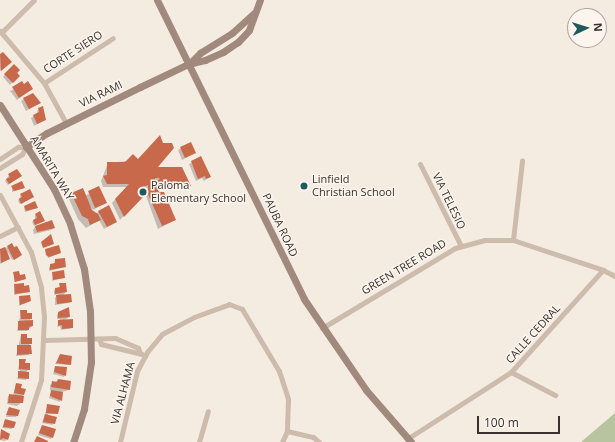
<!DOCTYPE html>
<html>
<head>
<meta charset="utf-8">
<style>
	body { margin:0 }
	#map { position:relative; width:615px; height:442px; overflow:hidden; background:#f4ebe1; font-family:"Open Sans",sans-serif }
	div>[style] { position:absolute }
	[style*='--x'] { left:calc(var(--x)*1px); top:calc(var(--y)*1px); width:calc(var(--w)*1px); rotate:calc(var(--a)*1deg) }
	.green>* { inset:0; background:#b8c4a0 }
	.shadow>* { inset:0; background:#0003 }
	.building>* { inset:0; background:#c8694b }
	.street>* { height:5px; margin:-2.5px; padding:0 2.5px; transform-origin:2.5px; border-radius:2.5px; background:#cdbbac }
	.secondary>* { height:7px; margin:-3.5px; padding:0 3.5px; transform-origin:3.5px; border-radius:3.5px; background:#a18a7d }
	.dots>* { width:11px; height:11px; translate:-50% -50%; box-sizing:border-box; border:2px solid #fbf5ee; border-radius:50% }
	span { translate:-50% -50%; white-space:nowrap; text-align:center; line-height:1.15; -webkit-text-stroke:3px #fbf5ee; paint-order:stroke }
	.street-label { font-size:11px; color:#3b302b }
	.poi-label { font-size:11px; color:#3b302b }
	.left { translate:0 -50%; text-align:left }
	.north { position:absolute; left:567px; top:8px; width:40px; height:40px; box-sizing:border-box; background:#fbf5ee; border:1px solid #aea6a0; border-radius:50%; rotate:86deg; font-size:11px; font-weight:700; line-height:16px; text-align:center; color:#3b302b }
	.north::after { content:''; display:block; margin:auto; width:14px; height:18px; background:#1f5a5e; clip-path:polygon(50% 0,100% 100%,50% 72%,0 100%) }
	.scale { position:absolute; left:477px; top:416px; width:83px; height:18px; box-sizing:border-box; border:2px solid #3b302b; border-top:0; padding-left:5px; font-size:12px; line-height:14px; white-space:nowrap; color:#3b302b; -webkit-text-stroke:3px #fbf5ee; paint-order:stroke }
</style>
</head>
<body>
<div id="map">
	<div class="green">
		<i style="clip-path:polygon(615px 413px,615px 442px,581px 442px)"></i>
	</div>
	<div class="shadow">
		<i style="clip-path:polygon(3px 53px,8px 64px,0 71px,0 56px)"></i>
		<i style="clip-path:polygon(14px 65px,19px 76px,10px 85px,3px 77px)"></i>
		<i style="clip-path:polygon(24px 85px,29px 91px,17px 100px,10px 91px)"></i>
		<i style="clip-path:polygon(24px 99px,40px 103px,26px 111px,21px 101px)"></i>
		<i style="clip-path:polygon(38px 109px,45px 120px,34px 126px,31px 118px,37px 114px)"></i>
		<i style="clip-path:polygon(190px 143px,195px 153px,182px 160px,178px 150px)"></i>
		<i style="clip-path:polygon(201px 158px,209px 177px,204px 181px,202px 178px,196px 181px,189px 164px)"></i>
		<i style="clip-path:polygon(evenodd,137px 160px,189px 186px,186px 189px,157px 189px,175px 220px,158px 229px,145px 193px,120px 220px,112px 203px,127px 187px,103px 187px,101px 181px,108px 163px,137px 160px,154px 181px,158px 181px,154px 185px,154px 181px)"></i>
		<i style="clip-path:polygon(9px 175px,21px 176px,8px 185px,5px 181px)"></i>
		<i style="clip-path:polygon(12px 187px,24px 188px,12px 192px)"></i>
		<i style="clip-path:polygon(99px 188px,106px 203px,93px 210px,87px 202px,91px 211px,96px 214px,99px 211px,116px 222px,104px 229px,99px 220px,86px 228px,78px 219px,68px 197px,72px 194px,85px 196px)"></i>
		<i style="clip-path:polygon(21px 195px,33px 197px,20px 204px,18px 201px)"></i>
		<i style="clip-path:polygon(24px 207px,37px 208px,25px 212px)"></i>
		<i style="clip-path:polygon(35px 215px,42px 222px,34px 226px,32px 222px,35px 219px)"></i>
		<i style="clip-path:polygon(51px 221px,54px 228px,51px 230px,34px 234px,33px 230px,35px 227px)"></i>
		<i style="clip-path:polygon(7px 247px,19px 257px,12px 260px,8px 252px,9px 259px,0 264px,0 250px)"></i>
		<i style="clip-path:polygon(45px 249px,60px 253px,48px 258px)"></i>
		<i style="clip-path:polygon(55px 260px,65px 267px,49px 271px,49px 267px,54px 264px)"></i>
		<i style="clip-path:polygon(14px 273px,25px 279px,14px 282px)"></i>
		<i style="clip-path:polygon(53px 273px,64px 277px,52px 281px)"></i>
		<i style="clip-path:polygon(60px 284px,66px 292px,62px 296px,71px 302px,69px 303px,55px 305px,55px 298px,58px 294px,54px 295px,54px 290px,59px 288px)"></i>
		<i style="clip-path:polygon(14px 286px,29px 292px,14px 295px)"></i>
		<i style="clip-path:polygon(19px 297px,30px 301px,19px 306px)"></i>
		<i style="clip-path:polygon(68px 308px,69px 317px,65px 320px,72px 328px,61px 330px,60px 326px,57px 327px,60px 319px,57px 319px,57px 314px)"></i>
		<i style="clip-path:polygon(21px 311px,31px 318px,28px 322px,32px 326px,27px 331px,17px 331px)"></i>
		<i style="clip-path:polygon(21px 335px,31px 343px,28px 346px,29px 355px,16px 356px)"></i>
		<i style="clip-path:polygon(59px 359px,70px 365px,55px 364px)"></i>
		<i style="clip-path:polygon(20px 360px,29px 369px,26px 372px,26px 380px,17px 379px,20px 370px,18px 370px)"></i>
		<i style="clip-path:polygon(55px 367px,66px 368px,64px 377px,53px 374px)"></i>
		<i style="clip-path:polygon(58px 380px,69px 390px,62px 392px,60px 402px,49px 398px,52px 390px,50px 390px,50px 385px)"></i>
		<i style="clip-path:polygon(16px 384px,23px 395px,22px 402px,17px 406px,7px 404px,8px 396px,13px 395px)"></i>
		<i style="clip-path:polygon(48px 405px,58px 414px,48px 414px,53px 425px,42px 423px)"></i>
		<i style="clip-path:polygon(9px 408px,17px 415px,16px 417px,6px 417px)"></i>
		<i style="clip-path:polygon(5px 420px,13px 427px,12px 429px,2px 428px)"></i>
		<i style="clip-path:polygon(42px 426px,52px 437px,51px 439px,38px 435px)"></i>
		<i style="clip-path:polygon(1px 431px,9px 435px,5px 441px,0 440px)"></i>
	</div>
	<div class="building">
		<i style="clip-path:polygon(3px 52px,12px 62px,1px 71px,0 54px)"></i>
		<i style="clip-path:polygon(14px 64px,20px 70px,17px 73px,20px 76px,13px 83px,4px 74px)"></i>
		<i style="clip-path:polygon(22px 81px,24px 84px,28px 81px,33px 89px,19px 98px,12px 87px)"></i>
		<i style="clip-path:polygon(33px 93px,41px 103px,29px 109px,23px 98px)"></i>
		<i style="clip-path:polygon(43px 106px,46px 120px,37px 124px,33px 115px,39px 112px,38px 108px)"></i>
		<i style="clip-path:polygon(160px 135px,163px 143px,172px 143px,174px 148px,158px 167px,182px 167px,191px 186px,159px 186px,157px 182px,160px 178px,155px 178px,159px 192px,164px 192px,176px 220px,162px 226px,148px 194px,148px 185px,143px 187px,146px 194px,124px 217px,115px 199px,129px 184px,107px 184px,103px 176px,107px 175px,107px 162px,125px 162px,133px 154px,138px 159px)"></i>
		<i style="clip-path:polygon(191px 142px,196px 153px,185px 158px,180px 147px)"></i>
		<i style="clip-path:polygon(201px 156px,211px 177px,206px 179px,205px 176px,198px 179px,191px 161px)"></i>
		<i style="clip-path:polygon(17px 169px,22px 176px,9px 184px,6px 179px,10px 177px,8px 174px)"></i>
		<i style="clip-path:polygon(22px 181px,25px 188px,14px 191px,11px 186px)"></i>
		<i style="clip-path:polygon(99px 186px,107px 203px,95px 208px,88px 191px)"></i>
		<i style="clip-path:polygon(83px 188px,92px 210px,98px 214px,101px 220px,90px 225px,88px 219px,82px 216px,71px 193px)"></i>
		<i style="clip-path:polygon(30px 189px,34px 197px,21px 204px,19px 199px,22px 197px,20px 194px)"></i>
		<i style="clip-path:polygon(35px 201px,38px 208px,26px 211px,24px 206px)"></i>
		<i style="clip-path:polygon(109px 205px,117px 222px,107px 227px,98px 211px)"></i>
		<i style="clip-path:polygon(40px 211px,45px 221px,35px 225px,33px 220px,37px 218px,35px 214px)"></i>
		<i style="clip-path:polygon(52px 220px,55px 228px,37px 232px,35px 226px)"></i>
		<i style="clip-path:polygon(51px 234px,54px 244px,43px 248px,41px 242px)"></i>
		<i style="clip-path:polygon(12px 243px,14px 247px,17px 246px,22px 255px,14px 260px,7px 246px)"></i>
		<i style="clip-path:polygon(59px 245px,61px 253px,49px 257px,46px 255px,45px 249px)"></i>
		<i style="clip-path:polygon(5px 247px,10px 259px,1px 263px,0 249px)"></i>
		<i style="clip-path:polygon(65px 258px,66px 267px,50px 270px,50px 264px,55px 263px,55px 259px)"></i>
		<i style="clip-path:polygon(64px 270px,65px 278px,53px 280px,52px 272px)"></i>
		<i style="clip-path:polygon(19px 271px,20px 275px,25px 274px,26px 279px,15px 282px,13px 272px)"></i>
		<i style="clip-path:polygon(24px 283px,24px 286px,29px 285px,30px 292px,15px 294px,14px 284px)"></i>
		<i style="clip-path:polygon(59px 283px,66px 283px,67px 292px,55px 294px,55px 288px,60px 287px)"></i>
		<i style="clip-path:polygon(71px 294px,72px 302px,57px 304px,56px 295px)"></i>
		<i style="clip-path:polygon(30px 295px,31px 301px,20px 305px,19px 296px)"></i>
		<i style="clip-path:polygon(69px 307px,70px 317px,58px 318px,58px 312px)"></i>
		<i style="clip-path:polygon(20px 310px,27px 310px,27px 313px,32px 313px,32px 319px,21px 319px)"></i>
		<i style="clip-path:polygon(73px 319px,73px 328px,62px 329px,62px 325px,58px 326px,58px 320px)"></i>
		<i style="clip-path:polygon(33px 320px,33px 326px,29px 327px,29px 330px,18px 330px,18px 321px)"></i>
		<i style="clip-path:polygon(21px 334px,27px 334px,27px 338px,32px 338px,32px 344px,21px 344px)"></i>
		<i style="clip-path:polygon(17px 345px,31px 345px,32px 354px,17px 355px)"></i>
		<i style="clip-path:polygon(60px 354px,72px 356px,71px 365px,56px 363px)"></i>
		<i style="clip-path:polygon(19px 359px,26px 359px,25px 363px,30px 363px,30px 370px,19px 369px)"></i>
		<i style="clip-path:polygon(55px 366px,67px 367px,66px 376px,54px 372px)"></i>
		<i style="clip-path:polygon(18px 371px,29px 372px,29px 379px,18px 378px)"></i>
		<i style="clip-path:polygon(58px 379px,71px 381px,70px 390px,51px 387px,52px 381px,57px 382px)"></i>
		<i style="clip-path:polygon(16px 383px,22px 384px,21px 388px,26px 389px,24px 395px,14px 393px)"></i>
		<i style="clip-path:polygon(51px 390px,63px 392px,62px 401px,50px 396px)"></i>
		<i style="clip-path:polygon(9px 394px,24px 396px,23px 403px,8px 403px)"></i>
		<i style="clip-path:polygon(47px 404px,60px 406px,58px 414px,46px 413px)"></i>
		<i style="clip-path:polygon(9px 407px,20px 410px,18px 416px,6px 415px)"></i>
		<i style="clip-path:polygon(45px 414px,57px 417px,55px 424px,43px 422px)"></i>
		<i style="clip-path:polygon(5px 419px,16px 422px,14px 428px,3px 427px)"></i>
		<i style="clip-path:polygon(42px 425px,56px 429px,53px 438px,39px 433px)"></i>
		<i style="clip-path:polygon(1px 429px,10px 434px,8px 440px,3px 438px,0 440px)"></i>
		<i style="clip-path:polygon(37px 436px,48px 441px,48px 442px,34px 442px)"></i>
	</div>
	<div class="street">
		<i style="--x:0;--y:31;--w:68;--a:49.8"></i>
		<i style="--x:44;--y:83;--w:46;--a:61.2"></i>
		<i style="--x:2;--y:32;--w:45;--a:-45"></i>
		<i style="--x:44;--y:83;--w:82;--a:-33.1"></i>
		<i style="--x:0;--y:159;--w:22;--a:-34"></i>
		<i style="--x:18;--y:147;--w:8;--a:0"></i>
		<i style="--x:420;--y:164;--w:92;--a:63.4"></i>
		<i style="--x:0;--y:168;--w:26;--a:-32"></i>
		<i style="--x:22;--y:154;--w:8;--a:-60"></i>
		<i style="--x:0;--y:195;--w:65;--a:61.5"></i>
		<i style="--x:31;--y:252;--w:37;--a:74"></i>
		<i style="--x:41;--y:288;--w:29;--a:84"></i>
		<i style="--x:44;--y:317;--w:63;--a:92.7"></i>
		<i style="--x:41;--y:380;--w:65;--a:107.9"></i>
		<i style="--x:0;--y:236;--w:20;--a:-27"></i>
		<i style="--x:513;--y:240;--w:80;--a:-83.5"></i>
		<i style="--x:322;--y:328;--w:155;--a:-31"></i>
		<i style="--x:455;--y:248;--w:30;--a:-15"></i>
		<i style="--x:484;--y:240;--w:29;--a:0"></i>
		<i style="--x:513;--y:240;--w:95;--a:18.4"></i>
		<i style="--x:603;--y:270;--w:13;--a:27"></i>
		<i style="--x:45;--y:340;--w:70;--a:-1.6"></i>
		<i style="--x:115;--y:338;--w:25;--a:23"></i>
		<i style="--x:138;--y:348;--w:5;--a:68"></i>
		<i style="--x:100;--y:341;--w:3;--a:72"></i>
		<i style="--x:101;--y:344;--w:42;--a:13.7"></i>
		<i style="--x:511;--y:372;--w:50;--a:27.6"></i>
		<i style="--x:287;--y:431;--w:27;--a:13"></i>
		<i style="--x:313;--y:437;--w:8;--a:40"></i>
		<i style="--x:407;--y:439;--w:124;--a:-32.8"></i>
		<i style="--x:511;--y:372;--w:137;--a:-48"></i>
		<i style="--x:120;--y:442;--w:73;--a:-76.5"></i>
		<i style="--x:137;--y:371;--w:21;--a:-62"></i>
		<i style="--x:147;--y:352;--w:23;--a:-50"></i>
		<i style="--x:162;--y:334;--w:36;--a:-28"></i>
		<i style="--x:194;--y:317;--w:37;--a:-20"></i>
		<i style="--x:229;--y:304;--w:14;--a:21"></i>
		<i style="--x:242;--y:309;--w:72;--a:59.2"></i>
		<i style="--x:279;--y:371;--w:29;--a:72"></i>
		<i style="--x:288;--y:399;--w:32;--a:92"></i>
		<i style="--x:287;--y:431;--w:12;--a:114"></i>
		<i style="--x:199;--y:442;--w:32;--a:-74"></i>
	</div>
	<div class="secondary">
		<i style="--x:157;--y:0;--w:333;--a:63.8"></i>
		<i style="--x:304;--y:299;--w:110;--a:55.7"></i>
		<i style="--x:366;--y:390;--w:69;--a:49.1"></i>
		<i style="--x:189;--y:64;--w:16;--a:-45"></i>
		<i style="--x:200;--y:53;--w:38;--a:-32"></i>
		<i style="--x:232;--y:33;--w:30;--a:-42"></i>
		<i style="--x:0;--y:105;--w:100;--a:57.3"></i>
		<i style="--x:54;--y:189;--w:38;--a:65"></i>
		<i style="--x:70;--y:224;--w:47;--a:72.7"></i>
		<i style="--x:84;--y:269;--w:42;--a:81.9"></i>
		<i style="--x:90;--y:311;--w:51;--a:88.9"></i>
		<i style="--x:91;--y:362;--w:48;--a:98.5"></i>
		<i style="--x:84;--y:409;--w:35;--a:108"></i>
		<i style="--x:26;--y:147;--w:25;--a:-34"></i>
		<i style="--x:47;--y:133;--w:104;--a:-26.3"></i>
		<i style="--x:140;--y:87;--w:53;--a:-25.6"></i>
		<i style="--x:188;--y:64;--w:17;--a:-13"></i>
		<i style="--x:205;--y:60;--w:20;--a:-24"></i>
		<i style="--x:223;--y:52;--w:18;--a:-34"></i>
		<i style="--x:238;--y:42;--w:16;--a:-47"></i>
		<i style="--x:249;--y:30;--w:32;--a:-70"></i>
	</div>
	<div class="dots">
		<i style="left:304px;top:186px;background:#1f5a5e"></i>
		<i style="left:143px;top:192px;background:#1f5a5e"></i>
	</div>
	<div class="street-label">
		<span style="left:73px;top:52px;rotate:-33deg">CORTE SIERO</span>
		<span style="left:101px;top:94px;rotate:-26deg">VIA RAMI</span>
		<span style="left:52px;top:168px;rotate:59deg">AMARITA WAY</span>
		<span style="left:449px;top:201px;rotate:64deg">VIA TELESIO</span>
		<span style="left:280px;top:225px;rotate:65deg">PAUBA ROAD</span>
		<span style="left:404px;top:267px;rotate:-31deg">GREEN TREE ROAD</span>
		<span style="left:533px;top:334px;rotate:-48deg">CALLE CEDRAL</span>
		<span style="left:123px;top:393px;rotate:-75deg">VIA ALHAMA</span>
	</div>
	<div class="poi-label">
		<span class="left" style="left:312px;top:186px">Linfield<br>Christian School</span>
		<span class="left" style="left:151px;top:192px">Paloma<br>Elementary School</span>
	</div>
	<div class="north">N</div>
	<div class="scale">100 m</div>
</div>
</body>
</html>
